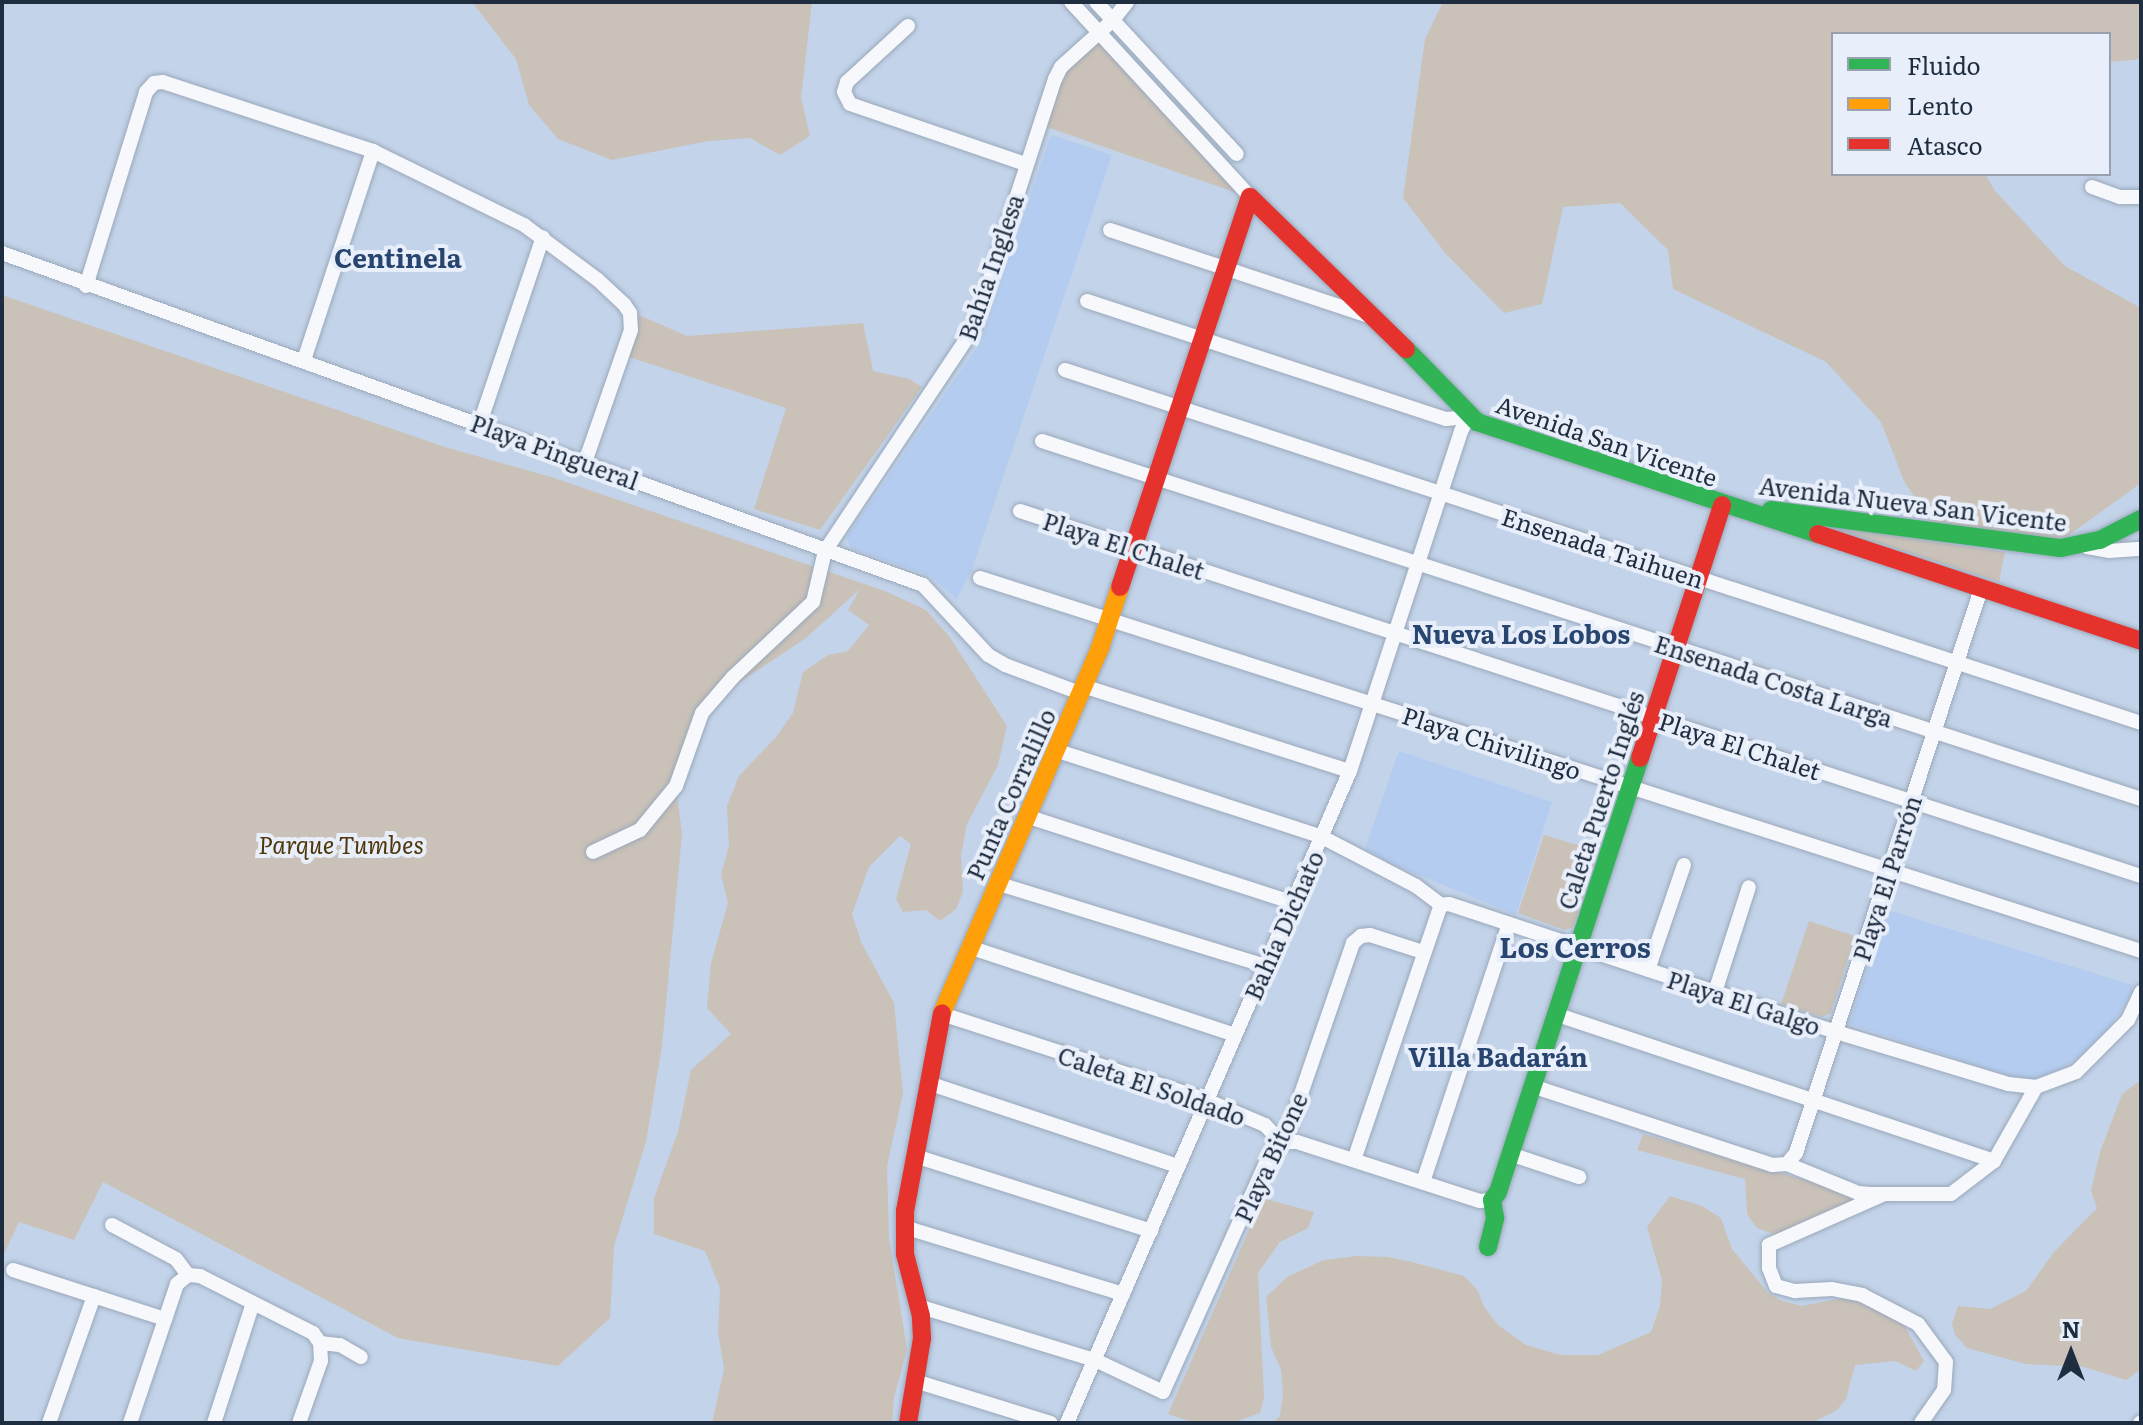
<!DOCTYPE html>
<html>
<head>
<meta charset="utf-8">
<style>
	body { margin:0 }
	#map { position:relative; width:2143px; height:1425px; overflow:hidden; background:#c3d3e9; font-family:Literata,serif }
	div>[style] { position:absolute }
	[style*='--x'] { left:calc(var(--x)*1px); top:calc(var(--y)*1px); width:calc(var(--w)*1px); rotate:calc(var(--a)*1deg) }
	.built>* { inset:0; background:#b4ccef }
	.green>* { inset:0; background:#cac2b8 }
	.roads { filter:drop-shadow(0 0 2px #9aa8ba) drop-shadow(0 0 2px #9aa8ba) }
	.street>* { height:14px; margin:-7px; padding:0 7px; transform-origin:7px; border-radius:7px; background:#f6f8fc }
	.fast>* { height:18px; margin:-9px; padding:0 9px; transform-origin:9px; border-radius:9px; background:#30b455 }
	.slow>* { height:18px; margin:-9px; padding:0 9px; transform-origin:9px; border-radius:9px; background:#ff9f0a }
	.jam>* { height:18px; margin:-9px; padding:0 9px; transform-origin:9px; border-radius:9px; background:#e5322d }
	span { translate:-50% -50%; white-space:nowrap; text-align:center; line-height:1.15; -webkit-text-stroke:8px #e8effa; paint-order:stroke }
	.street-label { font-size:24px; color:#1f2d40 }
	.park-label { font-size:24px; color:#4f370b; font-style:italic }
	.neighbourhood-label { font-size:26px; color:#27456f; font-weight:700 }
	.quarter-label { font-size:28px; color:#27456f; font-weight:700 }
	.frame { position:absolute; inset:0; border:4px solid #1f2d40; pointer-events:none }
	.legend { position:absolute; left:1831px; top:32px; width:280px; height:144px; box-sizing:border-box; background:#e8effa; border:2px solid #98a1b0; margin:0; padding:10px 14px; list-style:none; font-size:24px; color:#1f2d40 }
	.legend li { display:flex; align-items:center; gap:16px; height:40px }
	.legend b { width:40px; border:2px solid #98a1b0 }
	.north { position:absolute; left:2031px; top:1313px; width:80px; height:80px; -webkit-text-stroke:6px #e8effa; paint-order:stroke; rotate:0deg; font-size:22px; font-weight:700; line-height:32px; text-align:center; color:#1f2d40 }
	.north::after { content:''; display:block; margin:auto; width:28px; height:36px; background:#1f2d40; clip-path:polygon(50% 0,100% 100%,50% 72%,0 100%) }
</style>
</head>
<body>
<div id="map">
	<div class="built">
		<i style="clip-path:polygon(1051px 135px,1112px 155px,971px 572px,956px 599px,932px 577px,851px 548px,846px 538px,980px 343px)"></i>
		<i style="clip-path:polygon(1399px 751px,1552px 802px,1516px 915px,1397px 866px,1365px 849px)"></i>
		<i style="clip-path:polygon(1887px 910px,2133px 985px,2131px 992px,2123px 1009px,2095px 1046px,2048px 1078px,2023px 1080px,1849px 1024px)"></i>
	</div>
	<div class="green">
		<i style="clip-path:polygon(472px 2px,812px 2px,801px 98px,810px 136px,780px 155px,750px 138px,708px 141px,612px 160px,558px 139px,529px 105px,516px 59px)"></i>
		<i style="clip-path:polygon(1443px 2px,2141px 2px,2141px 59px,2109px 62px,2109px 34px,1833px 34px,1833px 174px,1985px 174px,1995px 191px,2065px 266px,2141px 308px,2141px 483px,2051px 548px,1930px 521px,1904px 481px,1881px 422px,1826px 362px,1673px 289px,1668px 250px,1620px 203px,1563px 207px,1542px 304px,1504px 313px,1446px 254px,1403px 198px,1425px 39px)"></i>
		<i style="clip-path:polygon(1096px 39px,1237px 193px,1041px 125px,1063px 69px)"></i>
		<i style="clip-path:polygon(2px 295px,445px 447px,551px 477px,885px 591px,926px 610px,949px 636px,1007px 726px,998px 765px,967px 824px,961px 855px,963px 892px,956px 909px,940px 921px,926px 910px,903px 912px,896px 899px,911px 844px,900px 836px,869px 867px,852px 914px,862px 944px,894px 1003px,903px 1093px,887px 1166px,889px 1238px,907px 1349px,894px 1398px,892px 1423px,712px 1423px,724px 1369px,718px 1332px,720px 1288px,705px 1251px,654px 1234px,654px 1198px,678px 1132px,691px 1070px,731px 1034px,707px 1008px,711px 963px,728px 903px,721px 875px,729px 845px,727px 806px,739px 776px,776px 737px,793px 713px,803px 672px,828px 655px,848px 651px,869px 625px,848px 610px,860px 589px,806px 638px,698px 710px,676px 786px,682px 834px,662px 1046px,646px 1142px,614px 1246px,610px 1318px,558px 1366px,398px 1338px,103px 1182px,74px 1240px,19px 1222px,2px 1258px)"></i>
		<i style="clip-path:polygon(639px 315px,687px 336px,863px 323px,873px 371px,909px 379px,922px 387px,820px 530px,754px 509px,786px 408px,626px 356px)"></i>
		<i style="clip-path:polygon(1826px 526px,2005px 552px,1999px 582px)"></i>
		<i style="clip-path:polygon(1544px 835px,1598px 851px,1573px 927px,1565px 930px,1518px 913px)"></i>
		<i style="clip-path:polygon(1809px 921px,1855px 936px,1831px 1013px,1822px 1017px,1781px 1004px)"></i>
		<i style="clip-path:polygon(2141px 1080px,2141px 1369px,2126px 1380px,2084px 1367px,2026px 1364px,1967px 1348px,1955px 1335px,1952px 1323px,1958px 1306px,1990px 1309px,2026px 1291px,2054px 1252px,2097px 1208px,2091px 1191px,2100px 1152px,2122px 1094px)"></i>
		<i style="clip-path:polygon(1643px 1134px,1851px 1193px,1852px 1203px,1777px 1235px,1771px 1233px,1757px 1228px,1747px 1214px,1745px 1179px,1637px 1150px)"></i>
		<i style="clip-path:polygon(1670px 1196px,1702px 1206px,1721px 1218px,1732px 1249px,1768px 1293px,1782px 1301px,1802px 1306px,1867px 1293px,1903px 1323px,1924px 1361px,1916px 1371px,1895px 1361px,1855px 1365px,1846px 1399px,1836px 1411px,1811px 1423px,1272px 1423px,1280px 1416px,1283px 1393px,1281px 1370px,1271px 1347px,1266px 1297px,1287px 1277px,1324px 1260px,1357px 1256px,1388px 1257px,1412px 1262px,1464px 1276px,1478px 1291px,1484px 1307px,1498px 1325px,1526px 1345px,1561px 1355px,1598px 1355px,1651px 1332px,1660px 1306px,1662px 1280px,1647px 1227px)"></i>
		<i style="clip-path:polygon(1263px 1198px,1314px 1212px,1308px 1228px,1280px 1242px,1258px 1273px,1264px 1398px,1260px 1413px,1232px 1423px,1195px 1423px,1168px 1414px)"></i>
	</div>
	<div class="roads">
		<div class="street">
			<i style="--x:1071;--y:2;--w:265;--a:47.4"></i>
			<i style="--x:1096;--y:2;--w:207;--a:47.2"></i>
			<i style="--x:908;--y:26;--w:83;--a:137.4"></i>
			<i style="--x:847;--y:82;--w:10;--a:107"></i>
			<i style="--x:844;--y:92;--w:13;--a:63"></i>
			<i style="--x:850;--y:104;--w:185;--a:18.9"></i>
			<i style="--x:2092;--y:187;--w:30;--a:20"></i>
			<i style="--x:2120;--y:197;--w:21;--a:0"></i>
			<i style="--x:1110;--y:230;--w:273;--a:18.4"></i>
			<i style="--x:2;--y:253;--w:979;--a:19.82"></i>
			<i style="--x:923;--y:585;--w:96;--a:47.1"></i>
			<i style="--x:988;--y:655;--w:20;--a:30"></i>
			<i style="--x:1005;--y:665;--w:80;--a:20.5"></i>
			<i style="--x:86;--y:286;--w:203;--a:-72.8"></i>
			<i style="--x:146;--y:92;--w:12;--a:-48"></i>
			<i style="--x:154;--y:83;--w:9;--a:-6"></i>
			<i style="--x:163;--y:82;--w:221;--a:18.2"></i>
			<i style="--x:373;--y:151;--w:168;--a:26.1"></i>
			<i style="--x:524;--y:225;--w:92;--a:36.6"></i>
			<i style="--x:598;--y:280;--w:35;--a:43"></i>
			<i style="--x:624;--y:304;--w:11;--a:56"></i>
			<i style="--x:630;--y:313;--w:17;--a:87"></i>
			<i style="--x:631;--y:330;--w:140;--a:109.2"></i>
			<i style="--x:1087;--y:301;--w:378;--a:18.2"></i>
			<i style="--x:1446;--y:419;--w:23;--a:-5"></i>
			<i style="--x:304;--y:360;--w:220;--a:-71.7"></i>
			<i style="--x:1065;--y:370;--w:1132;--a:18.16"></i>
			<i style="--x:480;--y:423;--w:196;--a:-71.3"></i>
			<i style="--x:1042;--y:441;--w:1156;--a:18.04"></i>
			<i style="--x:1020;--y:511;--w:1179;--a:18.04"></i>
			<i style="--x:2087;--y:547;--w:22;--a:10"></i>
			<i style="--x:2109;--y:551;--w:32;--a:-4"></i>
			<i style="--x:980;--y:578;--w:1219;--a:17.81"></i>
			<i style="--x:1083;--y:686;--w:280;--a:17.7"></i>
			<i style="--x:1055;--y:750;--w:281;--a:18"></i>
			<i style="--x:1322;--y:837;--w:106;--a:27.5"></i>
			<i style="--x:1416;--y:886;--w:31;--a:37"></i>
			<i style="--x:1441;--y:905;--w:8;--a:-7"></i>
			<i style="--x:1449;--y:904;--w:408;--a:18.3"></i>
			<i style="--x:1836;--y:1032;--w:180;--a:16.8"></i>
			<i style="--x:2008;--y:1084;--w:28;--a:6"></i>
			<i style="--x:2036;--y:1087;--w:43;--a:-20.6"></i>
			<i style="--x:2076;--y:1072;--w:74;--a:-45"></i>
			<i style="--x:2128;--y:1020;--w:31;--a:-65"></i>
			<i style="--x:1026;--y:816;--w:282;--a:18"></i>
			<i style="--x:593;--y:852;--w:52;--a:-25.1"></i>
			<i style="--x:640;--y:830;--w:57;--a:-50.7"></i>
			<i style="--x:676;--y:786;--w:77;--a:-70.4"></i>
			<i style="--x:702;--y:713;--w:48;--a:-49.3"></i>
			<i style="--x:733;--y:677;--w:110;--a:-43.2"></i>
			<i style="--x:813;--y:602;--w:52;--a:-76.8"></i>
			<i style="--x:825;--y:551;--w:268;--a:-56.3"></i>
			<i style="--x:974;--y:328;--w:262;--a:-72"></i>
			<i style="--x:1055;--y:79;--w:13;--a:-63"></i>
			<i style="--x:1061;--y:67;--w:70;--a:-42.1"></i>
			<i style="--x:1113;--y:20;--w:23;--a:-52"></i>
			<i style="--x:996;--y:883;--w:282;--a:17.1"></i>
			<i style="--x:969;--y:947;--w:280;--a:18.3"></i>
			<i style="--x:1648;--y:970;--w:111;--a:-71.1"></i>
			<i style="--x:1715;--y:992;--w:110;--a:-72.1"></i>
			<i style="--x:942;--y:1014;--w:278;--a:18"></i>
			<i style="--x:1206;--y:1100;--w:64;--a:23"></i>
			<i style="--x:1265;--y:1125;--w:23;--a:47"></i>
			<i style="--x:1555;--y:1014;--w:463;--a:18.5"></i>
			<i style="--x:928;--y:1083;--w:263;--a:18.4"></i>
			<i style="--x:1532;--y:1086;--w:253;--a:18.2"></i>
			<i style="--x:1772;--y:1165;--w:15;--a:-4"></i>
			<i style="--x:1787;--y:1164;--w:77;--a:22.2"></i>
			<i style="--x:1858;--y:1193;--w:13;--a:4"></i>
			<i style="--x:1871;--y:1194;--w:80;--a:0"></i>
			<i style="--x:1951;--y:1194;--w:54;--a:-37.5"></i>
			<i style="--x:1994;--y:1161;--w:85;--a:-60.4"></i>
			<i style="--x:1281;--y:1142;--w:16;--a:0"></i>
			<i style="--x:1297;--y:1142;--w:192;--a:17.9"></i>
			<i style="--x:1480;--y:1201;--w:12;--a:-5"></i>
			<i style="--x:1510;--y:1154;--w:73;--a:18.4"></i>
			<i style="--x:915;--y:1156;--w:248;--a:17.6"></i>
			<i style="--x:1354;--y:1160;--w:269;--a:-71.2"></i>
			<i style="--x:1787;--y:1164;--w:14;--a:-51"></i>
			<i style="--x:1796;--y:1153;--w:594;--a:-71.84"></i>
			<i style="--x:1423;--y:1182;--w:272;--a:-71.6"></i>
			<i style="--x:1882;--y:1195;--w:124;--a:156.1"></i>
			<i style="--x:1769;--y:1245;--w:23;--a:90"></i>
			<i style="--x:1769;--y:1268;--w:19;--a:69"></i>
			<i style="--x:1776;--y:1286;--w:20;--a:15"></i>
			<i style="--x:1795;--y:1291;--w:37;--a:-3"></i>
			<i style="--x:1832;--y:1289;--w:31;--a:11"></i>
			<i style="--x:1862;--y:1295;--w:63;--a:27.4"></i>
			<i style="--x:1918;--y:1324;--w:47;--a:53.6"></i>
			<i style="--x:1946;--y:1362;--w:28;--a:94"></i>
			<i style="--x:1944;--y:1390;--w:40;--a:124.9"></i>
			<i style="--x:112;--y:1225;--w:72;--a:28"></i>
			<i style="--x:176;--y:1259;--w:20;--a:53"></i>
			<i style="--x:904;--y:1227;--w:229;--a:17"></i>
			<i style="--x:13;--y:1270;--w:160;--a:17.9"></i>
			<i style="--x:188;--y:1275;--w:12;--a:5"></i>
			<i style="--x:200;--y:1276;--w:127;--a:26.8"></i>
			<i style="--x:313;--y:1333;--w:12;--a:55"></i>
			<i style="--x:320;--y:1343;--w:20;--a:6"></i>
			<i style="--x:340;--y:1345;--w:24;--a:30"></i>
			<i style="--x:918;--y:1306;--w:185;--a:17"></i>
			<i style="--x:1095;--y:1360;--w:75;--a:25.2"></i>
			<i style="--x:1163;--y:1392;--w:263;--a:-65.8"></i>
			<i style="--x:1271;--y:1152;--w:32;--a:-54"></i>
			<i style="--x:1290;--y:1126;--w:194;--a:-71"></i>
			<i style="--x:1353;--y:943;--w:11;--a:-41"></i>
			<i style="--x:1361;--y:936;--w:9;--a:-6"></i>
			<i style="--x:1370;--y:935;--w:56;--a:17.8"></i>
			<i style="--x:915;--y:1381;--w:142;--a:17.2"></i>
			<i style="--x:49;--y:1423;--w:135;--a:-70.5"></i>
			<i style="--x:130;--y:1423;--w:147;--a:-71.3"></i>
			<i style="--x:177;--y:1284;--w:14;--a:-39"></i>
			<i style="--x:214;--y:1423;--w:126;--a:-72"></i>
			<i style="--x:299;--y:1423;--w:66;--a:-70.5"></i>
			<i style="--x:321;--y:1361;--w:18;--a:-93"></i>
			<i style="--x:1067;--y:1423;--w:711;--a:-66.54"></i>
			<i style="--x:1350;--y:771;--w:358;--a:-71.9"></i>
			<i style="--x:1461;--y:431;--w:16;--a:-60"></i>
			<i style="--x:2140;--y:1423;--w:1;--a:-45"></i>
		</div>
		<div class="fast">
			<i style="--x:1406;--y:349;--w:102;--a:45.8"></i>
			<i style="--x:1477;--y:422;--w:359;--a:18.2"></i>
			<i style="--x:1771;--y:510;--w:292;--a:7.5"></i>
			<i style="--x:2061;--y:548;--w:40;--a:-12"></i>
			<i style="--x:2100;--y:540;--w:46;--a:-27.1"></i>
			<i style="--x:1488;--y:1247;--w:30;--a:-76"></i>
			<i style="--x:1495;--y:1218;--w:18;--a:-99"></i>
			<i style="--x:1492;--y:1200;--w:10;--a:-53"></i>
			<i style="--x:1498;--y:1192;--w:457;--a:-71.9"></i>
		</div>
		<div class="slow">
			<i style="--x:942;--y:1013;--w:398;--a:-66.6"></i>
			<i style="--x:1100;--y:648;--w:64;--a:-71.8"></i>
		</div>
		<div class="jam">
			<i style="--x:1818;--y:534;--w:340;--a:18.3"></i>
			<i style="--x:1120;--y:587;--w:411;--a:-71.6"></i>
			<i style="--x:1250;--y:197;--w:218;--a:44.3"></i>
			<i style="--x:1640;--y:758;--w:266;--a:-72"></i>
			<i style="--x:908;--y:1423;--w:86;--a:-80.6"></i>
			<i style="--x:922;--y:1338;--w:22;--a:-93"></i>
			<i style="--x:921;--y:1316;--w:64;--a:-104.5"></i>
			<i style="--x:905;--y:1254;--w:43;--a:-90"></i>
			<i style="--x:905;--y:1211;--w:201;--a:-79.4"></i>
		</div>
	</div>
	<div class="street-label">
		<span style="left:990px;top:267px;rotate:-71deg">Bahía Inglesa</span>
		<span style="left:1607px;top:440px;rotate:19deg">Avenida San Vicente</span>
		<span style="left:555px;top:451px;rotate:20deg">Playa Pingueral</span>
		<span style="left:1913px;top:503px;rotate:7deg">Avenida Nueva San Vicente</span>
		<span style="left:1124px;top:545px;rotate:18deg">Playa El Chalet</span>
		<span style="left:1603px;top:547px;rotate:18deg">Ensenada Taihuen</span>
		<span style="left:1774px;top:680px;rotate:18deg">Ensenada Costa Larga</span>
		<span style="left:1492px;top:742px;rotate:18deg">Playa Chivilingo</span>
		<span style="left:1740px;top:745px;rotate:18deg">Playa El Chalet</span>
		<span style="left:1010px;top:794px;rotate:-66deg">Punta Corralillo</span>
		<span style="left:1600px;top:800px;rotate:-72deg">Caleta Puerto Inglés</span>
		<span style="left:1886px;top:878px;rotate:-72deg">Playa El Parrón</span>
		<span style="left:1283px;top:925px;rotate:-66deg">Bahía Dichato</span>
		<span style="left:1744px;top:1002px;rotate:18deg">Playa El Galgo</span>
		<span style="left:1152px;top:1085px;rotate:19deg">Caleta El Soldado</span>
		<span style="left:1270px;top:1157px;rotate:-65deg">Playa Bitone</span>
	</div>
	<div class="park-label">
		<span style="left:341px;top:844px">Parque Tumbes</span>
	</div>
	<div class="neighbourhood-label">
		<span style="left:398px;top:257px">Centinela</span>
		<span style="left:1521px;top:633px">Nueva Los Lobos</span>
		<span style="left:1498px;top:1056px">Villa Badarán</span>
	</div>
	<div class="quarter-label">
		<span style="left:1575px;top:946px">Los Cerros</span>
	</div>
	<div class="frame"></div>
	<ul class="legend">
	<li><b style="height:10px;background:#30b455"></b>Fluido</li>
	<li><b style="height:10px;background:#ff9f0a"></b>Lento</li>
	<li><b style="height:10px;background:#e5322d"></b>Atasco</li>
	</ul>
	<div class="north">N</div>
</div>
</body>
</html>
